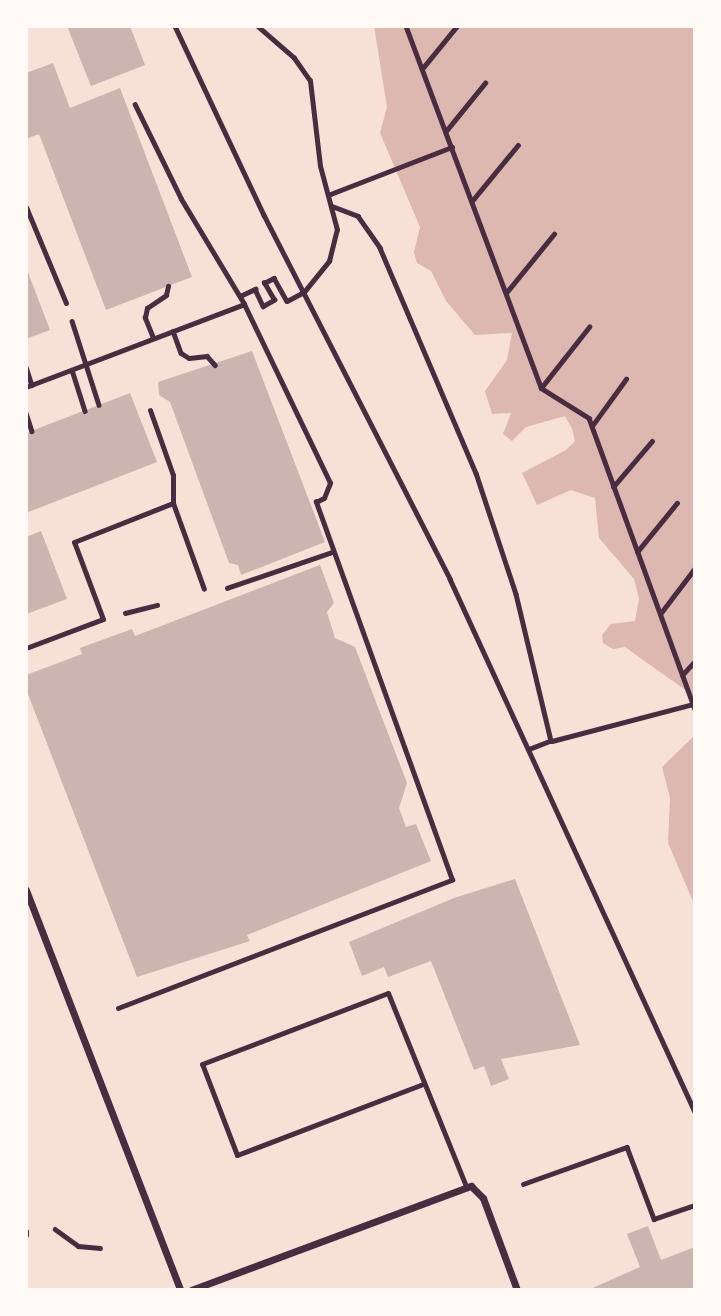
<!DOCTYPE html>
<html>
<head>
<meta charset="utf-8">
<style>
	body { margin:0 }
	#map { position:relative; width:721px; height:1316px; overflow:hidden; background:#f7e1d7; font-family:Manrope,sans-serif }
	div>[style] { position:absolute }
	[style*='--x'] { left:calc(var(--x)*1px); top:calc(var(--y)*1px); width:calc(var(--w)*1px); rotate:calc(var(--a)*1deg) }
	.water>* { inset:0; background:#dcb8b0 }
	.building>* { inset:0; background:#ccb4b1 }
	.path>* { height:4.5px; margin:-2.25px; padding:0 2.25px; transform-origin:2.25px; border-radius:2.25px; background:#4a2c40 }
	.service>* { height:5px; margin:-2.5px; padding:0 2.5px; transform-origin:2.5px; border-radius:2.5px; background:#4a2c40 }
	.minor>* { height:7px; margin:-3.5px; padding:0 3.5px; transform-origin:3.5px; border-radius:3.5px; background:#4a2c40 }
	span { translate:-50% -50%; white-space:nowrap; text-align:center; line-height:1.15; -webkit-text-stroke:6px #fffaf5; paint-order:stroke }
	.frame { position:absolute; inset:0; border:28px solid #fffaf5; pointer-events:none }
</style>
</head>
<body>
<div id="map">
	<div class="water">
		<i style="clip-path:polygon(374px 26px,695px 26px,695px 697px,625px 647px,613px 649px,603px 643px,602px 635px,611px 624px,635px 621px,639px 599px,634px 579px,599px 538px,595px 498px,571px 490px,537px 505px,522px 473px,566px 450px,575px 441px,572px 429px,565px 416px,526px 427px,512px 441px,503px 434px,511px 413px,492px 414px,485px 391px,507px 360px,512px 333px,475px 335px,446px 301px,431px 271px,417px 263px,414px 252px,420px 227px,380px 133px,387px 107px)"></i>
		<i style="clip-path:polygon(695px 735px,695px 906px,668px 843px,670px 798px,662px 767px)"></i>
	</div>
	<div class="building">
		<i style="clip-path:polygon(67px 26px,130px 26px,145px 65px,91px 86px)"></i>
		<i style="clip-path:polygon(53px 63px,70px 108px,120px 88px,192px 277px,106px 310px,39px 134px,26px 139px,26px 73px)"></i>
		<i style="clip-path:polygon(26px 267px,50px 330px,26px 339px)"></i>
		<i style="clip-path:polygon(252px 351px,325px 542px,241px 575px,238px 565px,229px 563px,170px 402px,159px 395px,158px 382px)"></i>
		<i style="clip-path:polygon(130px 393px,157px 462px,26px 513px,26px 433px)"></i>
		<i style="clip-path:polygon(41px 531px,67px 599px,26px 614px,26px 537px)"></i>
		<i style="clip-path:polygon(320px 565px,334px 603px,327px 612px,335px 638px,355px 647px,407px 783px,399px 808px,406px 827px,416px 824px,431px 861px,247px 935px,250px 941px,137px 977px,26px 689px,26px 675px,82px 654px,80px 648px,132px 629px,135px 636px)"></i>
		<i style="clip-path:polygon(515px 879px,580px 1045px,501px 1059px,509px 1079px,491px 1086px,484px 1066px,474px 1070px,431px 961px,388px 977px,384px 967px,362px 976px,349px 942px,454px 898px)"></i>
		<i style="clip-path:polygon(648px 1226px,661px 1260px,695px 1247px,695px 1290px,588px 1290px,640px 1267px,627px 1234px)"></i>
	</div>
	<div class="path">
		<i style="--x:175;--y:26;--w:209;--a:64.8"></i>
		<i style="--x:264;--y:215;--w:409;--a:62.9"></i>
		<i style="--x:450;--y:579;--w:587;--a:65.31"></i>
		<i style="--x:406;--y:26;--w:386;--a:69.5"></i>
		<i style="--x:541;--y:388;--w:57;--a:32"></i>
		<i style="--x:589;--y:418;--w:310;--a:70"></i>
		<i style="--x:422;--y:69;--w:55;--a:-50.9"></i>
		<i style="--x:446;--y:131;--w:62;--a:-50.9"></i>
		<i style="--x:328;--y:195;--w:133;--a:-21.2"></i>
		<i style="--x:472;--y:201;--w:72;--a:-50.6"></i>
		<i style="--x:332;--y:206;--w:28;--a:21"></i>
		<i style="--x:358;--y:216;--w:39;--a:55"></i>
		<i style="--x:380;--y:248;--w:245;--a:66.9"></i>
		<i style="--x:476;--y:473;--w:127;--a:71.7"></i>
		<i style="--x:516;--y:594;--w:151;--a:76.6"></i>
		<i style="--x:551;--y:741;--w:22;--a:159"></i>
		<i style="--x:506;--y:293;--w:76;--a:-50.9"></i>
		<i style="--x:240;--y:296;--w:17;--a:-25"></i>
		<i style="--x:255;--y:289;--w:19;--a:65"></i>
		<i style="--x:263;--y:306;--w:13;--a:-29"></i>
		<i style="--x:274;--y:300;--w:20;--a:-120"></i>
		<i style="--x:264;--y:283;--w:11;--a:-27"></i>
		<i style="--x:274;--y:278;--w:26;--a:61"></i>
		<i style="--x:287;--y:301;--w:19;--a:-28"></i>
		<i style="--x:304;--y:292;--w:40;--a:-51"></i>
		<i style="--x:329;--y:261;--w:32;--a:-76"></i>
		<i style="--x:337;--y:230;--w:66;--a:-104.9"></i>
		<i style="--x:320;--y:166;--w:86;--a:-96.7"></i>
		<i style="--x:310;--y:81;--w:28;--a:-125"></i>
		<i style="--x:294;--y:58;--w:49;--a:-139.1"></i>
		<i style="--x:72;--y:321;--w:88;--a:72.2"></i>
		<i style="--x:173;--y:331;--w:23;--a:70"></i>
		<i style="--x:181;--y:353;--w:9;--a:32"></i>
		<i style="--x:189;--y:358;--w:18;--a:-6"></i>
		<i style="--x:207;--y:356;--w:12;--a:48"></i>
		<i style="--x:153;--y:338;--w:22;--a:-112"></i>
		<i style="--x:145;--y:318;--w:10;--a:-79"></i>
		<i style="--x:147;--y:308;--w:23;--a:-34"></i>
		<i style="--x:166;--y:295;--w:9;--a:-77"></i>
		<i style="--x:26;--y:367;--w:19;--a:72"></i>
		<i style="--x:72;--y:370;--w:43;--a:72.4"></i>
		<i style="--x:26;--y:387;--w:233;--a:-20.8"></i>
		<i style="--x:541;--y:388;--w:78;--a:-51.8"></i>
		<i style="--x:26;--y:413;--w:19;--a:72"></i>
		<i style="--x:592;--y:426;--w:58;--a:-54.1"></i>
		<i style="--x:613;--y:487;--w:60;--a:-49.7"></i>
		<i style="--x:637;--y:552;--w:63;--a:-50.8"></i>
		<i style="--x:227;--y:588;--w:111;--a:-18.9"></i>
		<i style="--x:125;--y:613;--w:33;--a:-14"></i>
		<i style="--x:660;--y:614;--w:58;--a:-52.7"></i>
		<i style="--x:682;--y:675;--w:19;--a:-47"></i>
		<i style="--x:552;--y:741;--w:146;--a:-14.7"></i>
		<i style="--x:118;--y:1008;--w:358;--a:-21"></i>
		<i style="--x:452;--y:880;--w:402;--a:-109.8"></i>
		<i style="--x:316;--y:502;--w:9;--a:-27"></i>
		<i style="--x:324;--y:498;--w:16;--a:-68"></i>
		<i style="--x:330;--y:483;--w:199;--a:-115.7"></i>
		<i style="--x:244;--y:304;--w:122;--a:-121"></i>
		<i style="--x:181;--y:199;--w:105;--a:-116.1"></i>
		<i style="--x:523;--y:1184;--w:110;--a:-19.6"></i>
		<i style="--x:627;--y:1147;--w:77;--a:69.4"></i>
		<i style="--x:654;--y:1219;--w:43;--a:-18.9"></i>
		<i style="--x:55;--y:1229;--w:29;--a:36"></i>
		<i style="--x:78;--y:1246;--w:22;--a:5"></i>
	</div>
	<div class="service">
		<i style="--x:26;--y:207;--w:104;--a:67.4"></i>
		<i style="--x:150;--y:410;--w:69;--a:70.5"></i>
		<i style="--x:173;--y:475;--w:28;--a:90"></i>
		<i style="--x:26;--y:648;--w:82;--a:-20.6"></i>
		<i style="--x:103;--y:619;--w:82;--a:-110.6"></i>
		<i style="--x:74;--y:542;--w:106;--a:-21.5"></i>
		<i style="--x:173;--y:503;--w:91;--a:70.2"></i>
		<i style="--x:423;--y:1084;--w:199;--a:159.1"></i>
		<i style="--x:237;--y:1155;--w:97;--a:-111"></i>
		<i style="--x:202;--y:1064;--w:199;--a:-20.9"></i>
		<i style="--x:388;--y:993;--w:208;--a:68"></i>
		<i style="--x:26;--y:1231;--w:4;--a:90"></i>
	</div>
	<div class="minor">
		<i style="--x:26;--y:890;--w:429;--a:68.9"></i>
		<i style="--x:191;--y:1290;--w:299;--a:-20.4"></i>
		<i style="--x:471;--y:1186;--w:17;--a:45"></i>
		<i style="--x:483;--y:1198;--w:98;--a:69.7"></i>
	</div>
	<div class="frame"></div>
</div>
</body>
</html>
